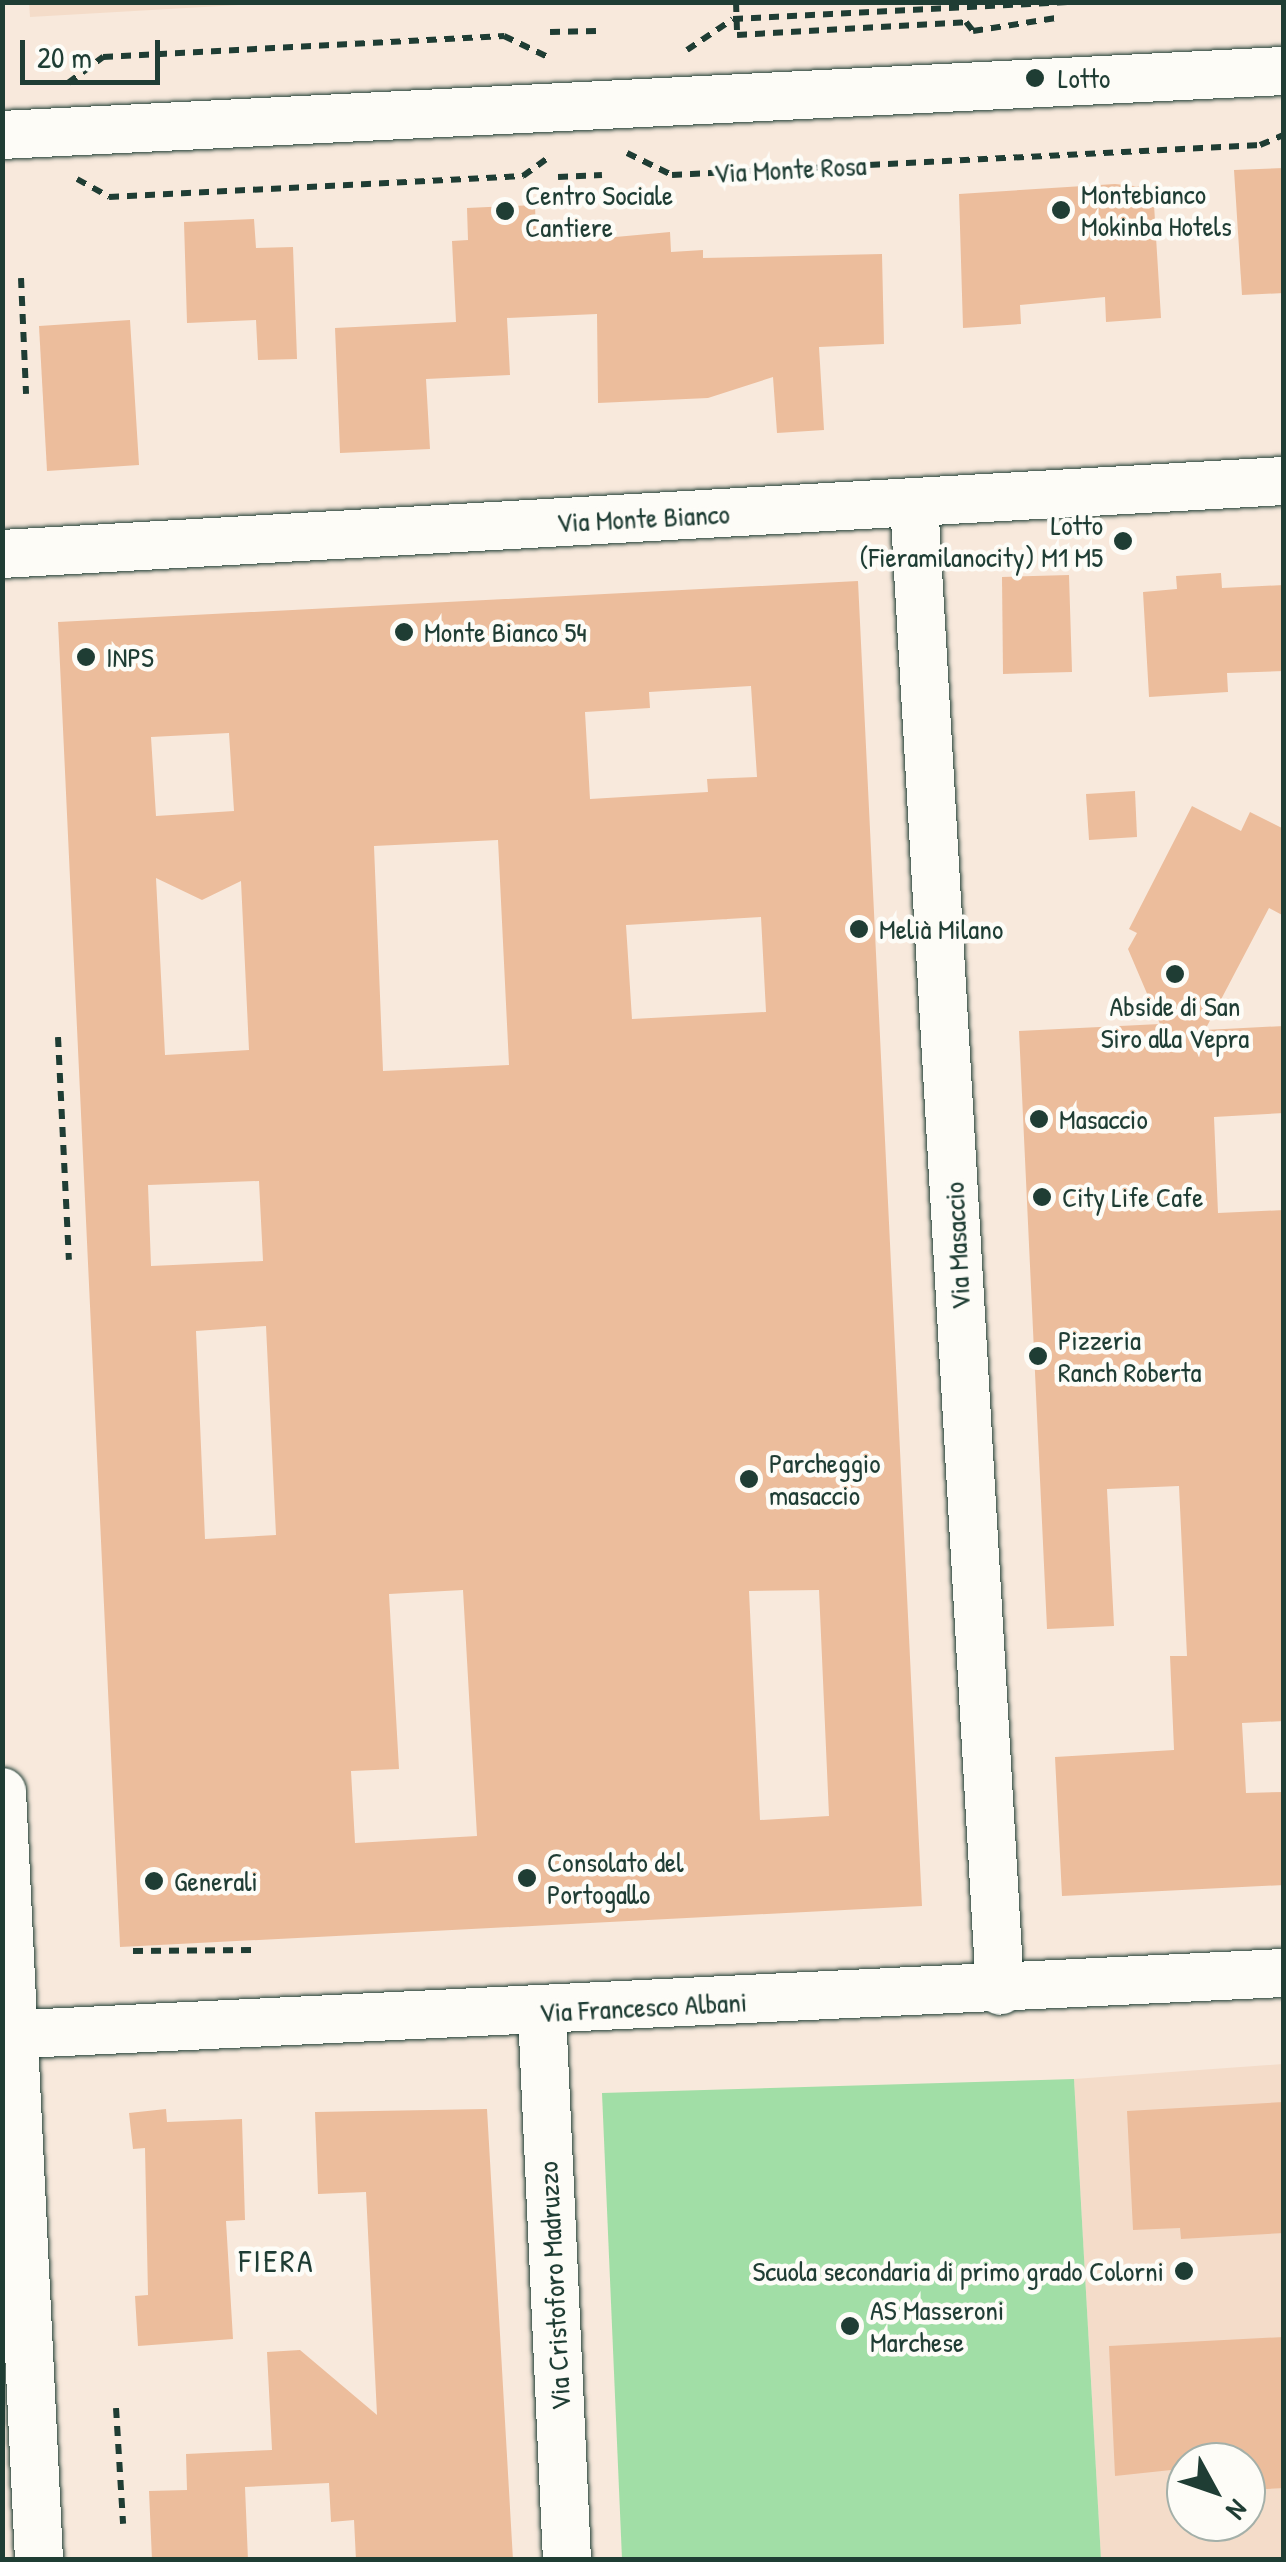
<!DOCTYPE html>
<html>
<head>
<meta charset="utf-8">
<style>
	body { margin:0 }
	#map { position:relative; width:1286px; height:2562px; overflow:hidden; background:#f8e9dc; font-family:"Patrick Hand",sans-serif }
	div>[style] { position:absolute }
	[style*='--x'] { left:calc(var(--x)*1px); top:calc(var(--y)*1px); width:calc(var(--w)*1px); rotate:calc(var(--a)*1deg) }
	.built>* { inset:0; background:#f4dcc9 }
	.green>* { inset:0; background:#a1dea6 }
	.building>* { inset:0; background:#ecbd9c }
	.path>* { height:6px; margin-top:-3px; transform-origin:0; background:repeating-linear-gradient(90deg,#1f3d34 0 10px,transparent 0 18px) }
	.roads { filter:drop-shadow(0 0 2px #1f3d34) drop-shadow(0 0 2px #1f3d34) }
	.minor>* { height:48px; margin:-24px; padding:0 24px; transform-origin:24px; border-radius:24px; background:#fdfcf7 }
	.dots>* { width:28px; height:28px; translate:-50% -50%; box-sizing:border-box; border:5px solid #fdfcf7; border-radius:50% }
	span { translate:-50% -50%; white-space:nowrap; text-align:center; line-height:1.15; -webkit-text-stroke:9px #fdfcf7; paint-order:stroke }
	.poi-label { font-size:28px; color:#1f3d34 }
	.left { translate:0 -50%; text-align:left }
	.right { translate:-100% -50%; text-align:right }
	.street-label { font-size:28px; color:#1f3d34 }
	.quarter-label { font-size:32px; color:#1f3d34; letter-spacing:2.5px }
	.frame { position:absolute; inset:0; border:5px solid #1f3d34; pointer-events:none }
	.north { position:absolute; left:1166px; top:2442px; width:100px; height:100px; box-sizing:border-box; background:#fdfcf7; border:2px solid #a4b0a9; border-radius:50%; rotate:130deg; font-size:28px; font-weight:700; line-height:40px; text-align:center; color:#1f3d34 }
	.north::after { content:''; display:block; margin:auto; width:35px; height:45px; background:#1f3d34; clip-path:polygon(50% 0,100% 100%,50% 72%,0 100%) }
	.scale { position:absolute; left:20px; top:40px; width:140px; height:45px; box-sizing:border-box; border:5px solid #1f3d34; border-top:0; padding-left:12px; font-size:30px; line-height:35px; white-space:nowrap; color:#1f3d34; -webkit-text-stroke:8px #fdfcf7; paint-order:stroke }
</style>
</head>
<body>
<div id="map">
	<div class="built">
		<i style="clip-path:polygon(29px 3px,29px 2px,272px 3px,30px 17px)"></i>
		<i style="clip-path:polygon(evenodd,1283px 2064px,1283px 2559px,1101px 2559px,1074px 2079px,1283px 2064px,1186px 2462px,1246px 2462px,1246px 2522px,1186px 2522px,1186px 2462px)"></i>
	</div>
	<div class="green">
		<i style="clip-path:polygon(1074px 2079px,1101px 2559px,622px 2559px,602px 2093px)"></i>
	</div>
	<div class="building">
		<i style="clip-path:polygon(1284px 168px,1284px 293px,1242px 295px,1234px 170px)"></i>
		<i style="clip-path:polygon(1115px 184px,1153px 188px,1161px 318px,1106px 322px,1105px 297px,1020px 305px,1021px 324px,963px 328px,959px 194px)"></i>
		<i style="clip-path:polygon(535px 205px,536px 234px,560px 233px,561px 242px,670px 232px,671px 252px,703px 250px,703px 258px,882px 254px,884px 344px,819px 347px,824px 430px,777px 433px,773px 377px,708px 398px,598px 403px,597px 314px,507px 318px,510px 375px,426px 379px,430px 449px,340px 453px,335px 328px,456px 322px,452px 241px,468px 240px,467px 208px)"></i>
		<i style="clip-path:polygon(254px 219px,256px 248px,293px 247px,297px 359px,258px 360px,256px 320px,187px 323px,184px 222px)"></i>
		<i style="clip-path:polygon(130px 320px,139px 465px,47px 471px,39px 326px)"></i>
		<i style="clip-path:polygon(1221px 573px,1222px 588px,1284px 585px,1284px 671px,1227px 673px,1228px 692px,1149px 697px,1143px 592px,1177px 589px,1176px 576px)"></i>
		<i style="clip-path:polygon(1069px 575px,1072px 672px,1003px 674px,1002px 577px)"></i>
		<i style="clip-path:polygon(evenodd,858px 581px,922px 1906px,120px 1947px,58px 622px,858px 581px,751px 686px,757px 777px,707px 779px,708px 792px,590px 799px,585px 712px,650px 708px,649px 692px,751px 686px,858px 581px,229px 733px,234px 811px,156px 816px,151px 737px,229px 733px,858px 581px,498px 840px,509px 1065px,383px 1071px,374px 846px,498px 840px,858px 581px,156px 878px,202px 900px,241px 881px,249px 1050px,165px 1055px,156px 878px,858px 581px,761px 917px,766px 1012px,632px 1019px,626px 925px,761px 917px,858px 581px,259px 1181px,263px 1261px,151px 1266px,148px 1185px,259px 1181px,858px 581px,266px 1326px,276px 1535px,205px 1539px,196px 1331px,266px 1326px,858px 581px,463px 1590px,477px 1836px,355px 1843px,351px 1771px,399px 1769px,389px 1594px,463px 1590px,858px 581px,819px 1590px,829px 1816px,760px 1820px,749px 1591px,819px 1590px)"></i>
		<i style="clip-path:polygon(1135px 791px,1137px 837px,1089px 840px,1086px 794px)"></i>
		<i style="clip-path:polygon(1192px 806px,1241px 831px,1250px 812px,1284px 829px,1284px 916px,1269px 908px,1205px 1030px,1284px 1026px,1284px 1113px,1214px 1117px,1218px 1213px,1284px 1210px,1284px 1721px,1242px 1723px,1246px 1793px,1284px 1792px,1284px 1885px,1062px 1896px,1055px 1757px,1174px 1750px,1170px 1656px,1187px 1656px,1179px 1486px,1107px 1489px,1114px 1626px,1047px 1629px,1019px 1031px,1160px 1024px,1128px 949px,1137px 933px,1129px 929px)"></i>
		<i style="clip-path:polygon(1284px 2102px,1284px 2233px,1181px 2239px,1180px 2228px,1133px 2230px,1127px 2111px)"></i>
		<i style="clip-path:polygon(166px 2109px,167px 2122px,242px 2119px,245px 2220px,226px 2221px,233px 2339px,138px 2346px,135px 2296px,148px 2295px,145px 2148px,133px 2149px,129px 2113px)"></i>
		<i style="clip-path:polygon(487px 2109px,513px 2560px,356px 2560px,354px 2520px,331px 2522px,329px 2483px,245px 2487px,248px 2560px,152px 2560px,149px 2491px,187px 2490px,186px 2454px,272px 2450px,267px 2352px,300px 2350px,377px 2415px,366px 2192px,318px 2194px,315px 2112px)"></i>
		<i style="clip-path:polygon(1284px 2337px,1284px 2488px,1246px 2490px,1246px 2462px,1115px 2476px,1109px 2346px)"></i>
	</div>
	<div class="path">
		<i style="--x:736;--y:2;--w:33;--a:88"></i>
		<i style="--x:737;--y:35;--w:229;--a:-3.2"></i>
		<i style="--x:966;--y:22;--w:11;--a:52"></i>
		<i style="--x:973;--y:31;--w:84;--a:-8.9"></i>
		<i style="--x:550;--y:32;--w:46;--a:-1.2"></i>
		<i style="--x:687;--y:50;--w:55;--a:-34"></i>
		<i style="--x:733;--y:19;--w:335;--a:-2.9"></i>
		<i style="--x:68;--y:83;--w:44;--a:-36.6"></i>
		<i style="--x:103;--y:57;--w:402;--a:-3"></i>
		<i style="--x:504;--y:36;--w:51;--a:25.6"></i>
		<i style="--x:627;--y:153;--w:50;--a:26.1"></i>
		<i style="--x:672;--y:175;--w:589;--a:-2.92"></i>
		<i style="--x:1260;--y:145;--w:26;--a:-23"></i>
		<i style="--x:558;--y:177;--w:44;--a:-2.6"></i>
		<i style="--x:77;--y:179;--w:37;--a:29"></i>
		<i style="--x:109;--y:197;--w:415;--a:-2.9"></i>
		<i style="--x:523;--y:176;--w:34;--a:-36"></i>
		<i style="--x:21;--y:278;--w:116;--a:87.5"></i>
		<i style="--x:58;--y:1037;--w:223;--a:87.2"></i>
		<i style="--x:133;--y:1951;--w:120;--a:-0.5"></i>
		<i style="--x:116;--y:2408;--w:116;--a:86.5"></i>
	</div>
	<div class="roads">
		<div class="minor">
			<i style="--x:2;--y:135;--w:1284;--a:-2.86"></i>
			<i style="--x:914;--y:502;--w:1491;--a:86.69"></i>
			<i style="--x:2;--y:554;--w:1284;--a:-3.26"></i>
			<i style="--x:2;--y:1792;--w:769;--a:87.24"></i>
			<i style="--x:542;--y:2012;--w:549;--a:87.39"></i>
			<i style="--x:2;--y:2035;--w:1283;--a:-2.77"></i>
		</div>
	</div>
	<div class="dots">
		<i style="left:1035px;top:78px;background:#1f3d34"></i>
		<i style="left:1061px;top:210px;background:#1f3d34"></i>
		<i style="left:505px;top:211px;background:#1f3d34"></i>
		<i style="left:1123px;top:541px;background:#1f3d34"></i>
		<i style="left:404px;top:632px;background:#1f3d34"></i>
		<i style="left:86px;top:657px;background:#1f3d34"></i>
		<i style="left:859px;top:929px;background:#1f3d34"></i>
		<i style="left:1175px;top:974px;background:#1f3d34"></i>
		<i style="left:1039px;top:1119px;background:#1f3d34"></i>
		<i style="left:1042px;top:1197px;background:#1f3d34"></i>
		<i style="left:1038px;top:1356px;background:#1f3d34"></i>
		<i style="left:749px;top:1479px;background:#1f3d34"></i>
		<i style="left:527px;top:1878px;background:#1f3d34"></i>
		<i style="left:154px;top:1881px;background:#1f3d34"></i>
		<i style="left:1184px;top:2271px;background:#1f3d34"></i>
		<i style="left:850px;top:2326px;background:#1f3d34"></i>
	</div>
	<div class="poi-label">
		<span class="left" style="left:1058px;top:78px">Lotto</span>
		<span class="left" style="left:1081px;top:210px">Montebianco<br>Mokinba Hotels</span>
		<span class="left" style="left:525px;top:211px">Centro Sociale<br>Cantiere</span>
		<span class="right" style="left:1103px;top:541px">Lotto<br>(Fieramilanocity) M1 M5</span>
		<span class="left" style="left:424px;top:632px">Monte Bianco 54</span>
		<span class="left" style="left:106px;top:657px">INPS</span>
		<span class="left" style="left:879px;top:929px">Melià Milano</span>
		<span style="left:1175px;top:1022px">Abside di San<br>Siro alla Vepra</span>
		<span class="left" style="left:1059px;top:1119px">Masaccio</span>
		<span class="left" style="left:1062px;top:1197px">City Life Cafe</span>
		<span class="left" style="left:1058px;top:1356px">Pizzeria<br>Ranch Roberta</span>
		<span class="left" style="left:769px;top:1479px">Parcheggio<br>masaccio</span>
		<span class="left" style="left:547px;top:1878px">Consolato del<br>Portogallo</span>
		<span class="left" style="left:174px;top:1881px">Generali</span>
		<span class="right" style="left:1164px;top:2271px">Scuola secondaria di primo grado Colorni</span>
		<span class="left" style="left:870px;top:2326px">AS Masseroni<br>Marchese</span>
	</div>
	<div class="street-label">
		<span style="left:790px;top:169px;rotate:-3deg">Via Monte Rosa</span>
		<span style="left:643px;top:518px;rotate:-3deg">Via Monte Bianco</span>
		<span style="left:957px;top:1246px;rotate:-93deg">Via Masaccio</span>
		<span style="left:643px;top:2007px;rotate:-3deg">Via Francesco Albani</span>
		<span style="left:554px;top:2286px;rotate:-93deg">Via Cristoforo Madruzzo</span>
	</div>
	<div class="quarter-label">
		<span style="left:277px;top:2261px">FIERA</span>
	</div>
	<div class="frame"></div>
	<div class="north">N</div>
	<div class="scale">20 m</div>
</div>
</body>
</html>
